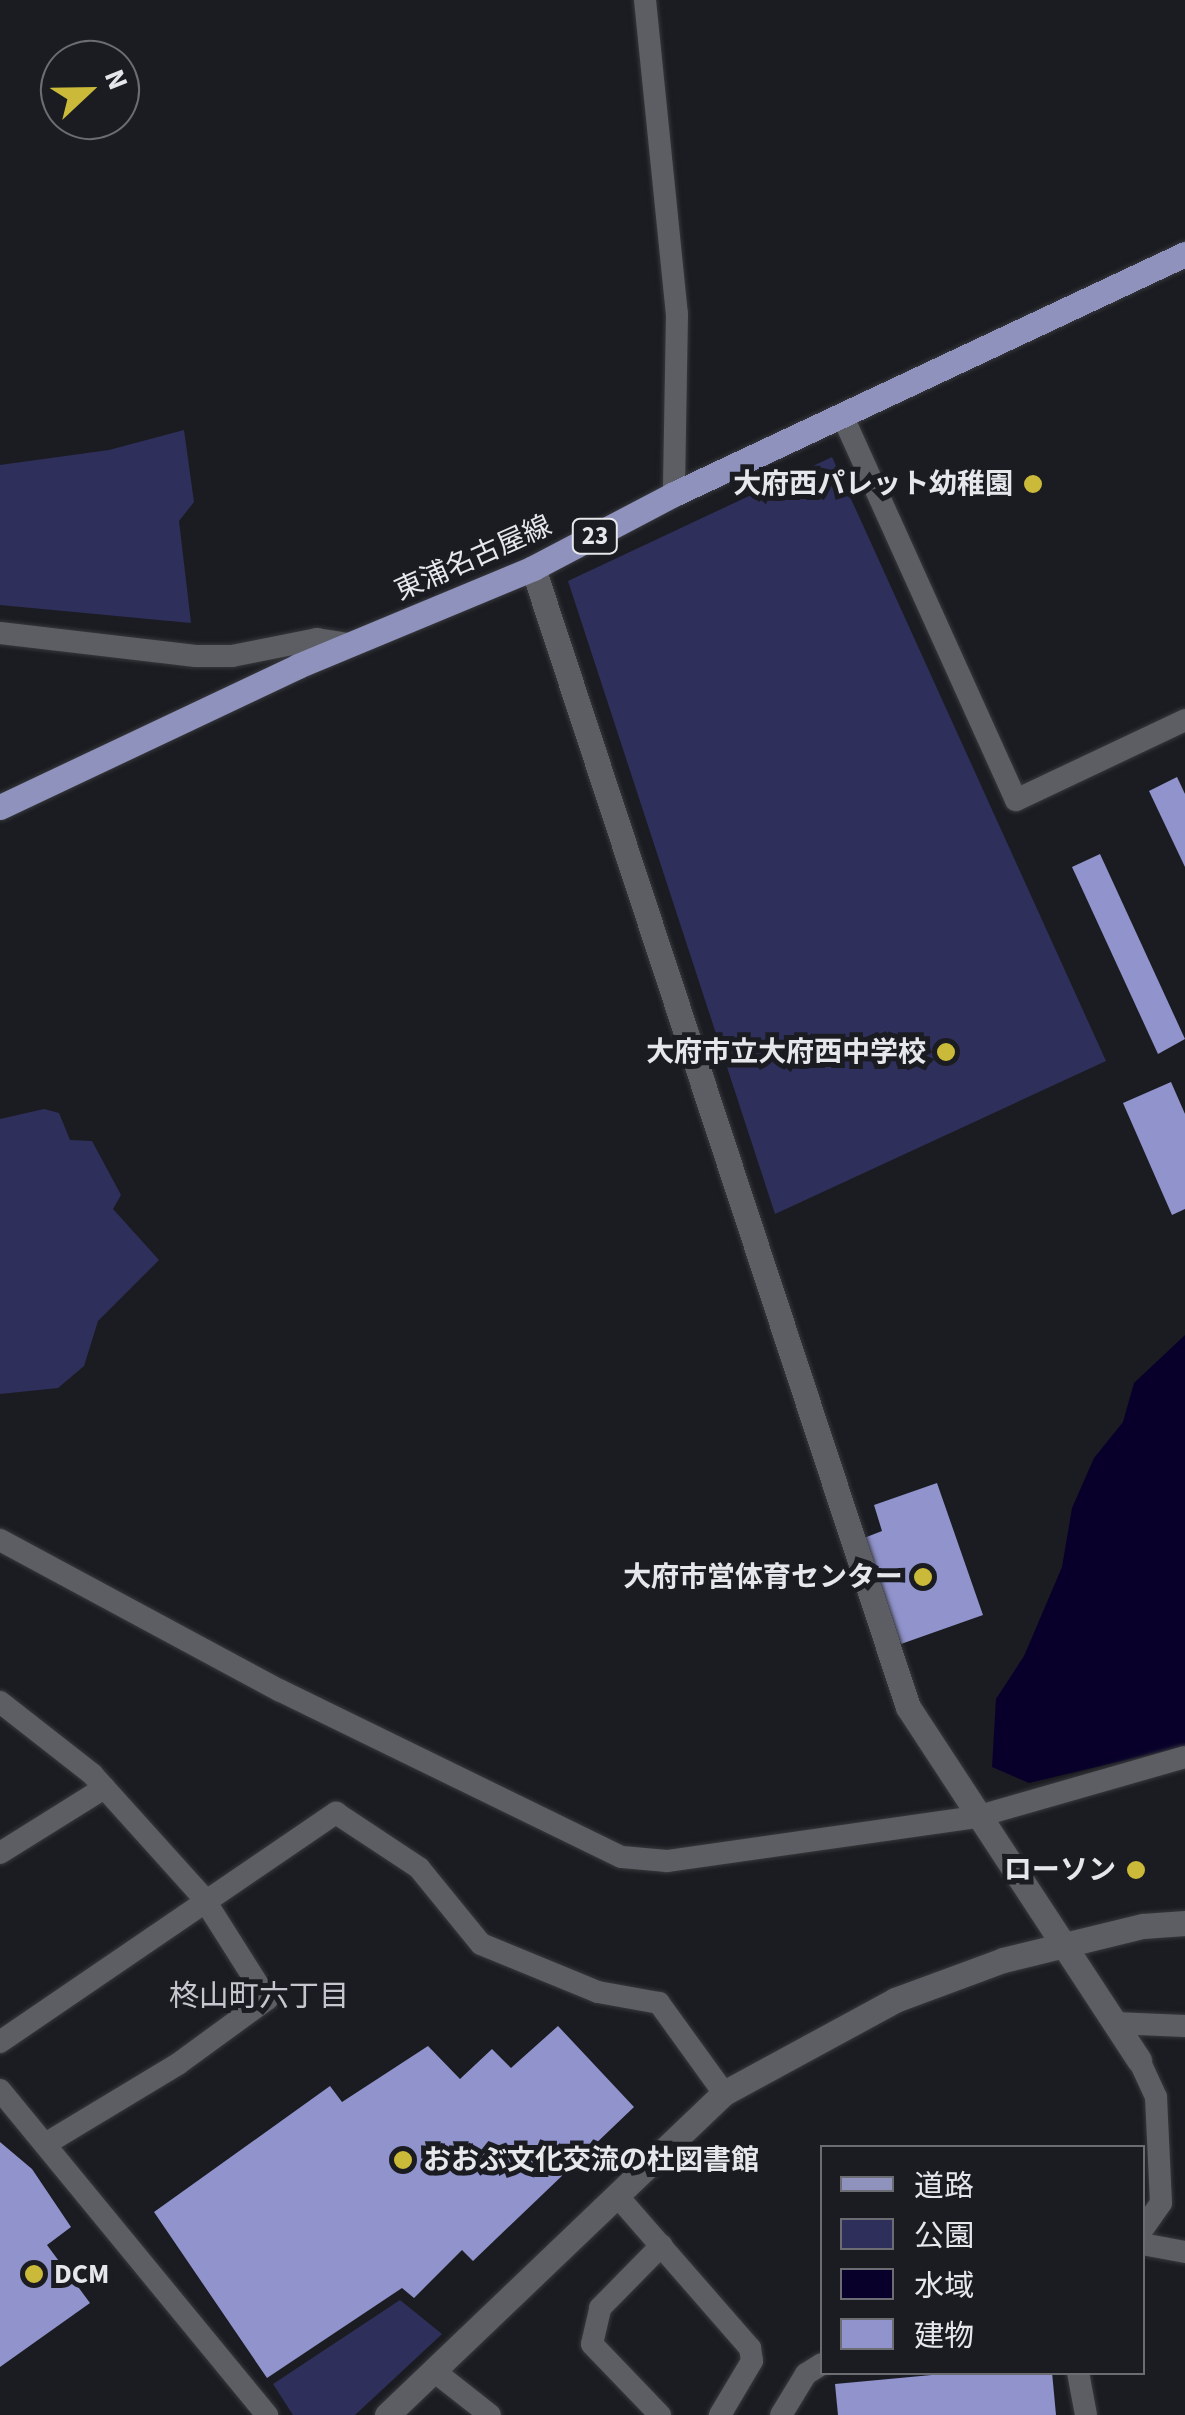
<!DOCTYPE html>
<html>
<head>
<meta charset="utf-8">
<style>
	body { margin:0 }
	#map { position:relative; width:1185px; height:2415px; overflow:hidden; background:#1b1c21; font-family:"Source Sans 3","Noto Sans JP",sans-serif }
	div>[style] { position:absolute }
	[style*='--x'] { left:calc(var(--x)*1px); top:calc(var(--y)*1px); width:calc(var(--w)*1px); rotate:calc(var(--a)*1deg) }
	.green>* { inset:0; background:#2f2f5b }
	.water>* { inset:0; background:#08002a }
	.building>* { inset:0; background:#9093cc }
	.roads { filter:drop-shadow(0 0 2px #37383c) drop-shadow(0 0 2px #37383c) }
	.minor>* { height:22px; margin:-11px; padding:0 11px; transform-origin:11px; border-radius:11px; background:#5d5e64 }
	.tertiary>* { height:25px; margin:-12.5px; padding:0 12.5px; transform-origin:12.5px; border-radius:12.5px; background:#5d5e64 }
	.primary>* { height:25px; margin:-12.5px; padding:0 12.5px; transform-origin:12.5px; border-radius:12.5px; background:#8f92bc }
	.dots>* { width:28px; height:28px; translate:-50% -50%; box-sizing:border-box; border:5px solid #1b1c21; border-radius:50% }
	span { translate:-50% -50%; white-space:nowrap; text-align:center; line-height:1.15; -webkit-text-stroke:10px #1b1c21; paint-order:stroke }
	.shield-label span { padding:2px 8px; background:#1b1c21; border:2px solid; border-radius:8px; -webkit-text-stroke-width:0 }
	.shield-label { font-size:25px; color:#e6e7eb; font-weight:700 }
	.poi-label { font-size:28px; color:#e6e7eb; font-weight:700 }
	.right { translate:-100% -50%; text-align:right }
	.left { translate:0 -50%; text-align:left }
	.street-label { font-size:28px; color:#e6e7eb }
	.neighbourhood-label { font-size:30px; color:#c6c7ce }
	.legend { position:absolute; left:820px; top:2145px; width:325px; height:230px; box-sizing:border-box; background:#1b1c21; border:2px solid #6c6d72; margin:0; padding:12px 18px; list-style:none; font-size:30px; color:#e6e7eb }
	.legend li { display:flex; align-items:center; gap:20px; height:50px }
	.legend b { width:50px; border:2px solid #6c6d72 }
	.north { position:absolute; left:40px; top:40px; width:100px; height:100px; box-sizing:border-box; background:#1b1c21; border:2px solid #6c6d72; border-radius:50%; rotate:68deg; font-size:28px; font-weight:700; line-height:40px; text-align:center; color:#e6e7eb }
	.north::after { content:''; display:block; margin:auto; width:35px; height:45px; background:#cbba39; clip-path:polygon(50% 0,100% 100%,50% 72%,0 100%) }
</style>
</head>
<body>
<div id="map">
	<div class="green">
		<i style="clip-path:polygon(184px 430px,194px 502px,179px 521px,191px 623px,0 605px,0 465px,109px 450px)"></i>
		<i style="clip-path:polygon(832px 457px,1106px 1061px,775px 1214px,568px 581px)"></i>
		<i style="clip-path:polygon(44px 1109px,59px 1113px,70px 1140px,92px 1141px,121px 1195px,113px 1209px,159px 1260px,98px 1321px,84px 1366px,58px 1388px,0 1394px,0 1119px)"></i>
		<i style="clip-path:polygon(400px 2300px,442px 2334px,355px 2415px,293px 2415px,273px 2384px)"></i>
	</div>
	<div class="water">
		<i style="clip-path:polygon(1185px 1335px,1185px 1746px,1029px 1783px,992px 1767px,996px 1699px,1024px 1656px,1062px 1567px,1072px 1508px,1094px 1458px,1123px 1422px,1134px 1383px)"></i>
	</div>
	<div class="building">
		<i style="clip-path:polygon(1177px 777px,1185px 794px,1185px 867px,1149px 791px)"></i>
		<i style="clip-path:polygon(1100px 854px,1185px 1039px,1158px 1054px,1072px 867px)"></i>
		<i style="clip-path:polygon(1171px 1082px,1185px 1114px,1185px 1209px,1172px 1215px,1123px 1103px)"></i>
		<i style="clip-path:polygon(937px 1483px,983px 1615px,901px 1644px,864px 1538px,882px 1531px,874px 1505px)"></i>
		<i style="clip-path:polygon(558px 2026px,634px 2107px,473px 2261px,462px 2250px,414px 2298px,402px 2288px,267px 2378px,154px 2212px,330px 2086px,342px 2102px,428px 2046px,460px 2079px,492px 2049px,511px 2068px)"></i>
		<i style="clip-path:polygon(0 2142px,32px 2169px,71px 2227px,47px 2245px,90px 2303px,0 2367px)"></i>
		<i style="clip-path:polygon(964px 2372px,1052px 2372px,1056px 2415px,838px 2415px,835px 2384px)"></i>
	</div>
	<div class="roads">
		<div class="minor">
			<i style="--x:645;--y:0;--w:316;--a:84.2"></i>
			<i style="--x:677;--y:314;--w:180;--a:91"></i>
			<i style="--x:843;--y:417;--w:420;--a:65.7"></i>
			<i style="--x:1016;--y:800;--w:187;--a:-25.3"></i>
			<i style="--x:0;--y:633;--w:197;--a:6.7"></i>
			<i style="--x:196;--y:656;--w:36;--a:0"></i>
			<i style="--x:232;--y:656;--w:87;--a:-11.3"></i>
			<i style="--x:317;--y:639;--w:32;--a:9"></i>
			<i style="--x:0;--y:1540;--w:317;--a:28.3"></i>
			<i style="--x:279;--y:1690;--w:381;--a:26"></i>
			<i style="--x:622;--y:1857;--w:45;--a:5.1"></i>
			<i style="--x:667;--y:1861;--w:312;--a:-8.1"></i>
			<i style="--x:976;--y:1817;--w:217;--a:-16"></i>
			<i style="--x:0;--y:1702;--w:117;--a:38"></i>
			<i style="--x:92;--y:1774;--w:164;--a:48"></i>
			<i style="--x:202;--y:1896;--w:122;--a:57.7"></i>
			<i style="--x:267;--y:1999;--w:110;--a:143.9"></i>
			<i style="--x:178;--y:2064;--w:153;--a:148.9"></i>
			<i style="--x:0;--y:1853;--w:123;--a:-32"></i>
			<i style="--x:1115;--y:2023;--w:70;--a:2.5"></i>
			<i style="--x:0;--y:2042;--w:407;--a:-34.3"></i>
			<i style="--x:336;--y:1813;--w:100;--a:33.5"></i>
			<i style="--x:419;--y:1868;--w:98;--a:50.8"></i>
			<i style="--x:481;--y:1944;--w:126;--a:22.3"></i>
			<i style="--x:598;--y:1992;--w:62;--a:10.2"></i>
			<i style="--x:659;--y:2003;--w:111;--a:54.2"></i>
			<i style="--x:1139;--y:2060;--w:41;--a:65.3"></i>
			<i style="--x:1156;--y:2097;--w:106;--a:87.3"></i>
			<i style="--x:1161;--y:2203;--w:33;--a:125"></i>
			<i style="--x:0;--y:2090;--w:421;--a:50.6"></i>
			<i style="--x:620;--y:2199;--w:198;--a:48.9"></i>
			<i style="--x:750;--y:2348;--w:13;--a:81"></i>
			<i style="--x:752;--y:2361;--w:63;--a:120.7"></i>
			<i style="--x:1142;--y:2244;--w:44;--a:10.5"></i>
			<i style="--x:434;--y:2371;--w:71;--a:38.2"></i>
			<i style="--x:1078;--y:2372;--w:44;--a:79.5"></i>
			<i style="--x:660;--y:2415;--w:98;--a:-133.8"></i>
			<i style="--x:592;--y:2344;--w:37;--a:-77"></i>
			<i style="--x:600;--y:2308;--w:88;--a:-45.5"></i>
			<i style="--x:781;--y:2415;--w:48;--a:-58.6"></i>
			<i style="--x:806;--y:2374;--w:19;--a:-32"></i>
		</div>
		<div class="tertiary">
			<i style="--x:533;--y:568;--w:1199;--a:71.78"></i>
			<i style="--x:908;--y:1707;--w:422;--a:56.8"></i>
			<i style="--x:387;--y:2415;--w:466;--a:-43.7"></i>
			<i style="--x:724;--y:2093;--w:195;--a:-28.5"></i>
			<i style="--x:895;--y:2000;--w:115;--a:-20.3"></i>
			<i style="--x:1003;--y:1960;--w:144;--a:-13.7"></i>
			<i style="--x:1143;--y:1926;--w:42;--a:-4.1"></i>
		</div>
		<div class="primary">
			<i style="--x:0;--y:807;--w:330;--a:-25.3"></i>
			<i style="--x:298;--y:666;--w:255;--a:-22.6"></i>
			<i style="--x:533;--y:568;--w:159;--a:-27.7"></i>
			<i style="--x:674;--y:494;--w:565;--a:-25.16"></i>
		</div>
	</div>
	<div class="dots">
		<i style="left:1033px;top:484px;background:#cbba39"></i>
		<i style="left:946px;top:1052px;background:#cbba39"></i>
		<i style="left:923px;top:1577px;background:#cbba39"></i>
		<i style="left:1136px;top:1870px;background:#cbba39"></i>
		<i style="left:403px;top:2160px;background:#cbba39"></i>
		<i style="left:34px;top:2274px;background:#cbba39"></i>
	</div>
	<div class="shield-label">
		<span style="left:595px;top:536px">23</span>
	</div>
	<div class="poi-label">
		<span class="right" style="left:1013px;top:484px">大府西パレット幼稚園</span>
		<span class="right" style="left:926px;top:1052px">大府市立大府西中学校</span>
		<span class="right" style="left:903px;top:1577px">大府市営体育センター</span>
		<span class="right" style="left:1116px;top:1870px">ローソン</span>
		<span class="left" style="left:423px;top:2160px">おおぶ文化交流の杜図書館</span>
		<span class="left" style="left:54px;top:2274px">DCM</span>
	</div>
	<div class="street-label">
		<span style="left:473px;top:558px;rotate:-24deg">東浦名古屋線</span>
	</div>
	<div class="neighbourhood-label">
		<span style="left:259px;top:1997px">柊山町六丁目</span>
	</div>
	<ul class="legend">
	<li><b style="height:12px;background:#8f92bc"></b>道路</li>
	<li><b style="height:28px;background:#2f2f5b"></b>公園</li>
	<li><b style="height:28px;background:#08002a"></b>水域</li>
	<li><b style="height:28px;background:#9093cc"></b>建物</li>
	</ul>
	<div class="north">N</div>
</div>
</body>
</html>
